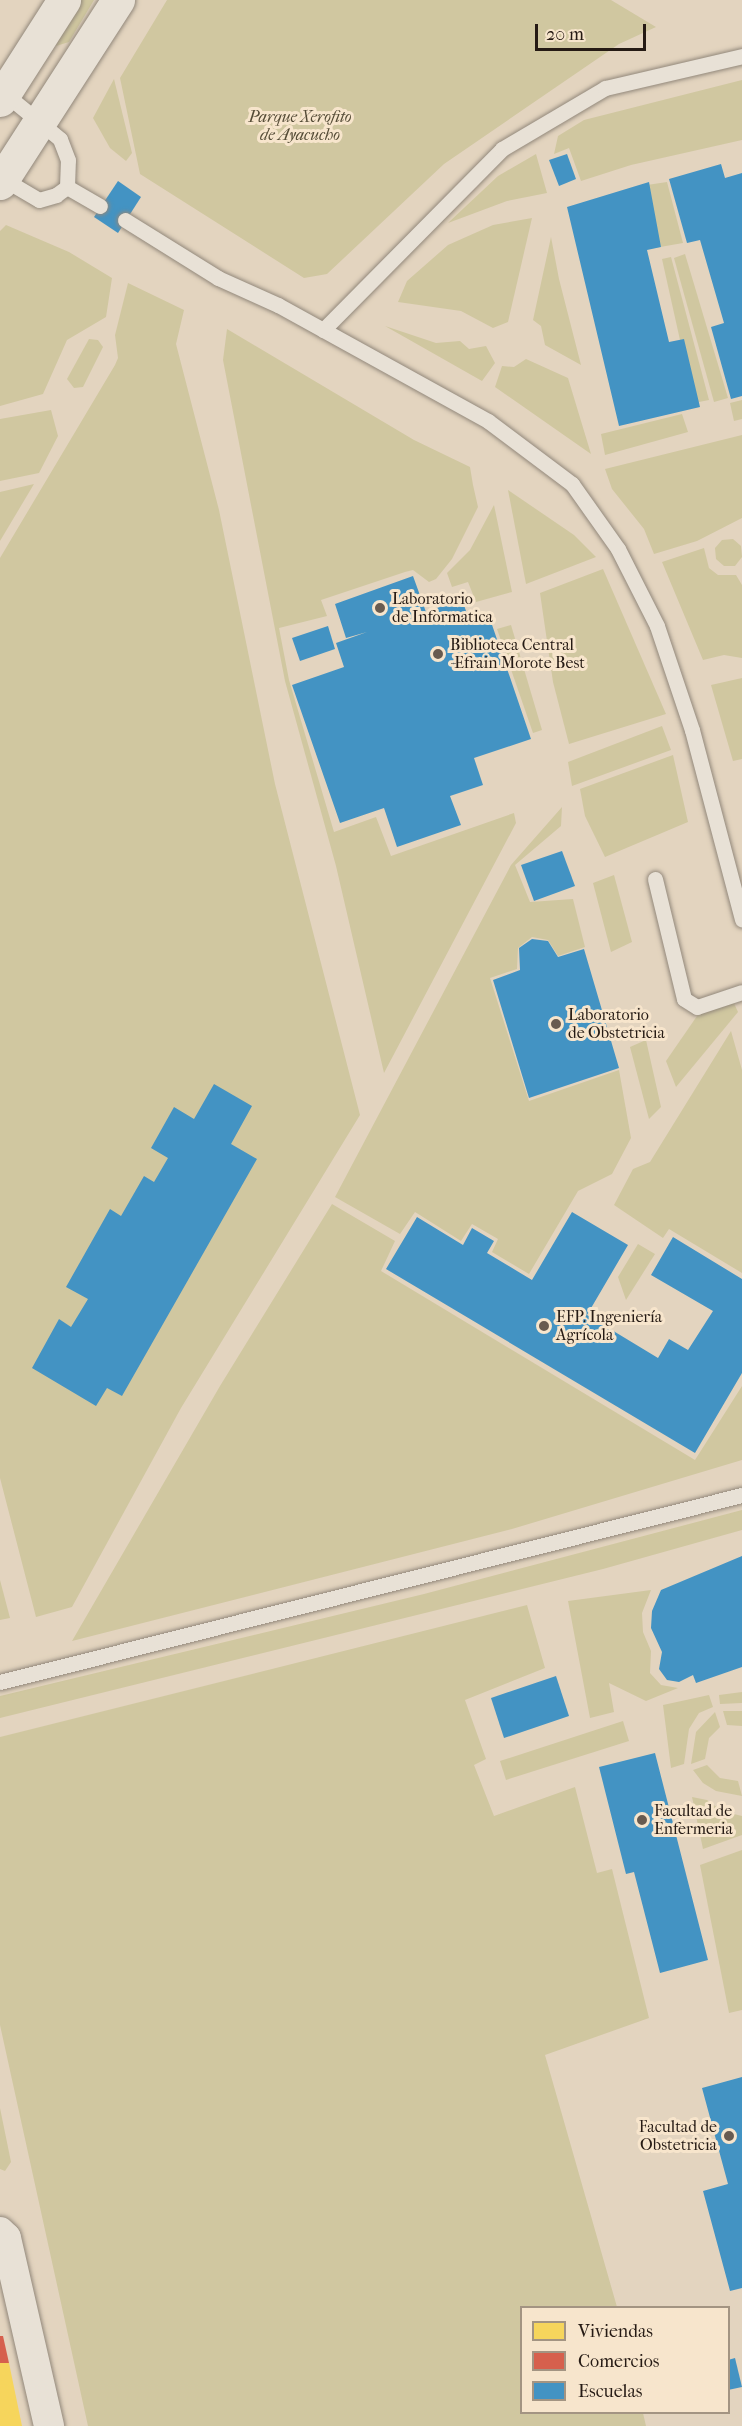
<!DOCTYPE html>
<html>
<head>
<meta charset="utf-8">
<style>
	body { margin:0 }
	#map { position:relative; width:742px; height:2426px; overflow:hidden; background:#e3d4bf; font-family:"IM FELL French Canon",serif }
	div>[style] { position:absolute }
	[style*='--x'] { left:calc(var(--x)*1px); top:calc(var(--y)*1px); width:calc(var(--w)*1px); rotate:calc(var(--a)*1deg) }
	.green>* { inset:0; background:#d0c7a0 }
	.homes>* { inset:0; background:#f6d55c }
	.shops>* { inset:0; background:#d6604d }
	.schools>* { inset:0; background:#4393c3 }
	.roads { filter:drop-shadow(0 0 2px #92887b) drop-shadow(0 0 2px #92887b) }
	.lane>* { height:15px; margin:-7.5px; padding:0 7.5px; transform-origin:7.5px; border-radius:7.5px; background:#e8e1d6 }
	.street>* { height:30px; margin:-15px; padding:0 15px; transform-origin:15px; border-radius:15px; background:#e8e1d6 }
	.secondary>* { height:33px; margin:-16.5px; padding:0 16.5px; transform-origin:16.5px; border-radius:16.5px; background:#e8e1d6 }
	.dots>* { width:16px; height:16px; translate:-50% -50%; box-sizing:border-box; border:3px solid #f7e5cc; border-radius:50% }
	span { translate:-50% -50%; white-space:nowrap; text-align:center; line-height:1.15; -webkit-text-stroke:6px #f7e5cc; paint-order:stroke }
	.park-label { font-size:16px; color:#544b36; font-style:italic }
	.poi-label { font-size:16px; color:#251a14 }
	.left { translate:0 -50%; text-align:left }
	.right { translate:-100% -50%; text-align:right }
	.legend { position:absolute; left:520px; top:2306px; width:210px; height:108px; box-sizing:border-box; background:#f7e5cc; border:2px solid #a39482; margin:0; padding:8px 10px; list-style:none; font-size:18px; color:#251a14 }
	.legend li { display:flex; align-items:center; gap:12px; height:30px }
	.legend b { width:30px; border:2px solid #a39482 }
	.scale { position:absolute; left:535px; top:24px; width:111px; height:27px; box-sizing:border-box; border:3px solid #251a14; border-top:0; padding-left:8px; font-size:18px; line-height:21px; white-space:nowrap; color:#251a14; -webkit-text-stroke:4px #f7e5cc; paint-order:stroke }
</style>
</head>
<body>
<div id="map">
	<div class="green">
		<i style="clip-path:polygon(73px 0,94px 0,69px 42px,56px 46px)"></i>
		<i style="clip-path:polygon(167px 0,611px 0,656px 27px,619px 44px,444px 164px,327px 274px,304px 278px,140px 174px,120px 78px)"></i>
		<i style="clip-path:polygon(114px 79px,132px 153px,126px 161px,110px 148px,93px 118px)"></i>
		<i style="clip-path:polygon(742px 80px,742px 140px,631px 165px,581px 181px,569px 148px,554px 154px,558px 136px,584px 120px)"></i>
		<i style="clip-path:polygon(536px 154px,547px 193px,507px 201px,448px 223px,498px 176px)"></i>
		<i style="clip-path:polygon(667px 182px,683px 243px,643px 250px,647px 185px)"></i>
		<i style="clip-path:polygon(532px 218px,508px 322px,493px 328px,461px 311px,398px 302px,407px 281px,448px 245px,493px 225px)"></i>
		<i style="clip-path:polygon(6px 225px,69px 252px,112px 278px,106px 317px,67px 340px,43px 394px,0 406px,0 231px)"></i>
		<i style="clip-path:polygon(551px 237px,559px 279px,581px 365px,545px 345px,541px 326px,533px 320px)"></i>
		<i style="clip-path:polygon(685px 254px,728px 398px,714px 402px,674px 258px)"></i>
		<i style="clip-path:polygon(671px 257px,709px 400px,694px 403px,662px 259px)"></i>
		<i style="clip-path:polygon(128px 283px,184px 310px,176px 344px,219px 510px,275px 784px,360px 1115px,181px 1408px,72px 1607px,36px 1617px,0 1478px,0 558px,115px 365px,118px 358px,115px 335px)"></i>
		<i style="clip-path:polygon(385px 326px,436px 343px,460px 341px,469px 349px,486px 346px,495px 363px,482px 381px)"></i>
		<i style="clip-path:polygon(227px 329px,414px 440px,470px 467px,473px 485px,478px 507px,452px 559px,436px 579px,429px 582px,413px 570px,405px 572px,321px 600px,327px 616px,279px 628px,289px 680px,334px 832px,376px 817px,391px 856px,514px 813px,516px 823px,384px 1073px,336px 866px,285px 681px,223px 360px)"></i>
		<i style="clip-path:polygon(89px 339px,98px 340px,103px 347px,83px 387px,74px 388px,67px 379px)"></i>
		<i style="clip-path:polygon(526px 359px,568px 378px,591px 454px,495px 387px,502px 366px,514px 367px)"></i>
		<i style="clip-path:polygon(742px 400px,742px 419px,734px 421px,730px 403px)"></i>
		<i style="clip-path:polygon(51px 410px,58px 436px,39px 473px,0 481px,0 419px)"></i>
		<i style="clip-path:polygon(682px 414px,688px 432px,605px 455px,601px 434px)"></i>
		<i style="clip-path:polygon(742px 435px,742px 518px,697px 541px,654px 554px,644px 529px,612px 489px,605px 469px)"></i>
		<i style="clip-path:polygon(34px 484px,0 541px,0 492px)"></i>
		<i style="clip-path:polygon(508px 490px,574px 535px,596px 557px,526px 584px)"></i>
		<i style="clip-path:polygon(494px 505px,512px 592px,476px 602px,468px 582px,452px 587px,447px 573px,470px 550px)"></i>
		<i style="clip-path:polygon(733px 539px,741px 546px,742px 557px,735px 566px,724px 566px,716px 559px,715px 548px,722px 540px)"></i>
		<i style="clip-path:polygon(704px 548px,709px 568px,718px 575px,736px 575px,742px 585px,742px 658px,724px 655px,703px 660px,662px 562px)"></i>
		<i style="clip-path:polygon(603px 569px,666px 714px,569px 744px,553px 682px,540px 593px)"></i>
		<i style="clip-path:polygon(511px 625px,542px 730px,533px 733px,497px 629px)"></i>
		<i style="clip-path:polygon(742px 678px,742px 759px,733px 761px,711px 685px)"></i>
		<i style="clip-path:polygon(662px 726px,671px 750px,572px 786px,568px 762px)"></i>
		<i style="clip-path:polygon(673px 755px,688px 822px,605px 857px,585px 816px,580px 789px)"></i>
		<i style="clip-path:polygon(562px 807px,561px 826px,515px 865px,530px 902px,573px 899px,585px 947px,558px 956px,548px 940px,532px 937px,518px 948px,517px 969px,490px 978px,529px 1101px,619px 1070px,631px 1138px,612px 1174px,578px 1191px,529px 1274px,492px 1252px,498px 1239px,472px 1224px,461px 1241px,415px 1212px,400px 1234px,335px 1197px,511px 865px)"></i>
		<i style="clip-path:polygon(614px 875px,632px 942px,611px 952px,593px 883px)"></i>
		<i style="clip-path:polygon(732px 999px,738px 1012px,676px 1087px,666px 1061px,697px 1016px)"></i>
		<i style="clip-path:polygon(731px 1031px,742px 1070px,742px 1273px,669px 1229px,663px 1238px,614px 1205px,633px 1169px,650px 1162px)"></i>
		<i style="clip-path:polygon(646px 1040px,661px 1107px,649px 1119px,630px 1047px)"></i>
		<i style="clip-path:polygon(332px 1204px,395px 1241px,381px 1271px,695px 1460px,742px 1386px,742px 1460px,512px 1529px,72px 1641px,220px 1386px)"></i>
		<i style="clip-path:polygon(638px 1244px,655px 1254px,626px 1300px,618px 1277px)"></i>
		<i style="clip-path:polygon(742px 1510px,742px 1530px,603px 1569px,0 1718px,0 1696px,424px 1594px)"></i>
		<i style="clip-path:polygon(0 1580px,10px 1618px,0 1620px)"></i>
		<i style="clip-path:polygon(651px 1590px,642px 1613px,643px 1632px,651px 1651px,650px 1673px,661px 1685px,678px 1688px,646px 1701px,609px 1683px,614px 1712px,590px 1718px,568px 1601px)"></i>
		<i style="clip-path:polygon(527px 1605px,545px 1668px,465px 1700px,486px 1759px,474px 1765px,494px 1816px,575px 1787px,597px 1873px,612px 1869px,649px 2018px,545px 2055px,617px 2307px,522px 2308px,522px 2412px,643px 2413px,646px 2426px,88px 2426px,0 2025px,0 1737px)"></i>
		<i style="clip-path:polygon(742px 1692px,742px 1703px,720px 1704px,719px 1695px)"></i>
		<i style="clip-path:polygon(709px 1695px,713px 1707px,699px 1713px,689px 1729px,684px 1764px,671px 1768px,663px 1705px)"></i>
		<i style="clip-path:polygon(723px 1711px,742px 1711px,742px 1726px,727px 1725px)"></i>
		<i style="clip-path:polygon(715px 1712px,720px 1727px,709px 1738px,705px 1759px,691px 1764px,696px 1732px)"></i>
		<i style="clip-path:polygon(623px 1721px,629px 1741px,506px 1780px,500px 1761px)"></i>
		<i style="clip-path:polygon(707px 1765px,720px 1778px,738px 1781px,742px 1796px,716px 1791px,703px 1783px,693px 1770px)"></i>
		<i style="clip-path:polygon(692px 1797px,707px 1800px,722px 1811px,742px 1816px,742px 1835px,703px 1849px)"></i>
		<i style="clip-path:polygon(742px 1850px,742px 2010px,729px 2013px,700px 1865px)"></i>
		<i style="clip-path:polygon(0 2108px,11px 2162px,5px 2171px,0 2169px)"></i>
	</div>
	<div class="homes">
		<i style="clip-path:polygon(0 2363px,9px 2363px,22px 2426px,0 2426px)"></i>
	</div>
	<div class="shops">
		<i style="clip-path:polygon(0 2336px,3px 2336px,9px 2363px,0 2363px)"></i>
	</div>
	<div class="schools">
		<i style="clip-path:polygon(567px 154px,576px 179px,559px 186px,549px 160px)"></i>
		<i style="clip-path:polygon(721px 164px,725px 178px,742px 173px,742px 396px,731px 399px,711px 327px,724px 323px,700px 240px,687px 243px,669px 179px)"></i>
		<i style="clip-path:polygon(118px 181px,141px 197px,118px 233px,94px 217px)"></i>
		<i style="clip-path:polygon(649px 182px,661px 247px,647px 250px,669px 342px,684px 339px,700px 407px,619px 426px,567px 207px)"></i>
		<i style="clip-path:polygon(413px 576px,426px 612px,462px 599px,469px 620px,488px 613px,531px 739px,474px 758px,483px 785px,450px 796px,461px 825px,397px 847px,384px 808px,340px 823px,292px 685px,344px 667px,336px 643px,367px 632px,346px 638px,335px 604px)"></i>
		<i style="clip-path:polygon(328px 626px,335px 649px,300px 661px,292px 638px)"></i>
		<i style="clip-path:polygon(562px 851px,575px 886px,534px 901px,521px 865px)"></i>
		<i style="clip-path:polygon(532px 939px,548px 941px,558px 957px,584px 949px,619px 1068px,529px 1098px,493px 980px,520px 970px,519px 948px)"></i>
		<i style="clip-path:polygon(214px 1084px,252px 1106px,231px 1144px,257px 1159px,122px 1396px,107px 1388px,96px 1406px,32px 1368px,59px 1319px,71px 1327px,88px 1299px,66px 1287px,110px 1209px,121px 1216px,144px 1176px,154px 1182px,168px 1158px,151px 1148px,174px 1107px,194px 1119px)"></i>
		<i style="clip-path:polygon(572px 1212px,628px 1245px,587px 1315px,658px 1358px,669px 1339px,688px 1350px,713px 1311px,651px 1275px,673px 1237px,742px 1279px,742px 1373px,695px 1453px,386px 1269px,417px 1217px,463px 1245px,472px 1228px,494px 1241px,487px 1253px,532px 1280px)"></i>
		<i style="clip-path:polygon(742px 1556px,742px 1667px,696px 1683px,693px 1675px,679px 1682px,667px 1680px,659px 1669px,662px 1652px,651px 1628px,652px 1611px,661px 1590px)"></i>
		<i style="clip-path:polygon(556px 1676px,569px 1716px,504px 1738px,491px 1698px)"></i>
		<i style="clip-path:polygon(655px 1753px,708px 1960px,660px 1973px,634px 1872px,626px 1874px,599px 1767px)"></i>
		<i style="clip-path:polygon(742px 2077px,742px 2288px,730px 2291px,703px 2191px,728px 2184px,702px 2088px)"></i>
		<i style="clip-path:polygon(735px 2358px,742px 2387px,728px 2390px,728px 2360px)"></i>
	</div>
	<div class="roads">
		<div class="lane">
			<i style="--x:0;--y:177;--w:45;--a:30.5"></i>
			<i style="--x:39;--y:200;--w:18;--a:-16"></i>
			<i style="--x:56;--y:195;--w:14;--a:-36"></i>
			<i style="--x:67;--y:187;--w:27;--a:-88"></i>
			<i style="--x:68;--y:160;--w:22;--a:-111"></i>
			<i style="--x:60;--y:139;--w:72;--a:-140.6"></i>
			<i style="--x:67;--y:187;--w:38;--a:30"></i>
			<i style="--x:125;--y:220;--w:110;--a:31.9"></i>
			<i style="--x:218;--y:278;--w:66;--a:24.2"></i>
			<i style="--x:278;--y:305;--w:240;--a:28.9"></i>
			<i style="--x:488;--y:421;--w:105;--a:36.9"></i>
			<i style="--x:572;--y:484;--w:80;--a:54.7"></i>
			<i style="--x:618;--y:549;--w:86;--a:63.1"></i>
			<i style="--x:657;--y:626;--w:110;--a:71.4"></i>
			<i style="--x:692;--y:730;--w:196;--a:75.2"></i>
			<i style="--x:323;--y:330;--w:255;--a:-45.3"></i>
			<i style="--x:502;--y:149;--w:120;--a:-30.6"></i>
			<i style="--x:605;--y:88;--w:141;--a:-13.1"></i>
			<i style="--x:655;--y:879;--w:123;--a:76.4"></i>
			<i style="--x:684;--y:999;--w:15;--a:32"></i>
			<i style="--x:697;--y:1007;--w:47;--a:-18.4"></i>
			<i style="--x:0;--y:1682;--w:765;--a:-14.15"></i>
		</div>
		<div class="street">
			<i style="--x:0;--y:2232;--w:8;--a:45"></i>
			<i style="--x:6;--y:2238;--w:193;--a:77.1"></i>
		</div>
		<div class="secondary">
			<i style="--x:0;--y:100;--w:119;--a:-57.4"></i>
			<i style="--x:0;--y:183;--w:218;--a:-57.2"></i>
		</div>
	</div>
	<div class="dots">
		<i style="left:380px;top:608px;background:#685b50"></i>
		<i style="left:438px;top:654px;background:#685b50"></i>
		<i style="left:556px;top:1024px;background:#685b50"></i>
		<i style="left:544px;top:1326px;background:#685b50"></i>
		<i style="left:642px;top:1820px;background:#685b50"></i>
		<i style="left:729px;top:2136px;background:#685b50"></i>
	</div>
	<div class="park-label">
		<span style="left:300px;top:126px">Parque Xerofito<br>de Ayacucho</span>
	</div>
	<div class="poi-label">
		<span class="left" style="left:392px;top:608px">Laboratorio<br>de Informatica</span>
		<span class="left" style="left:450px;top:654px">Biblioteca Central<br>-Efrain Morote Best</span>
		<span class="left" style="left:568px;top:1024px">Laboratorio<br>de Obstetricia</span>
		<span class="left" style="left:556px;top:1326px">EFP. Ingeniería<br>Agrícola</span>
		<span class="left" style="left:654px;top:1820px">Facultad de<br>Enfermeria</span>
		<span class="right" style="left:717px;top:2136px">Facultad de<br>Obstetricia</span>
	</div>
	<ul class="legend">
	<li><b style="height:16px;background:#f6d55c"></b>Viviendas</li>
	<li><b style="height:16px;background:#d6604d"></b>Comercios</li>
	<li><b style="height:16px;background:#4393c3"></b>Escuelas</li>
	</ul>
	<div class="scale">20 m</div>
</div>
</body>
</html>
